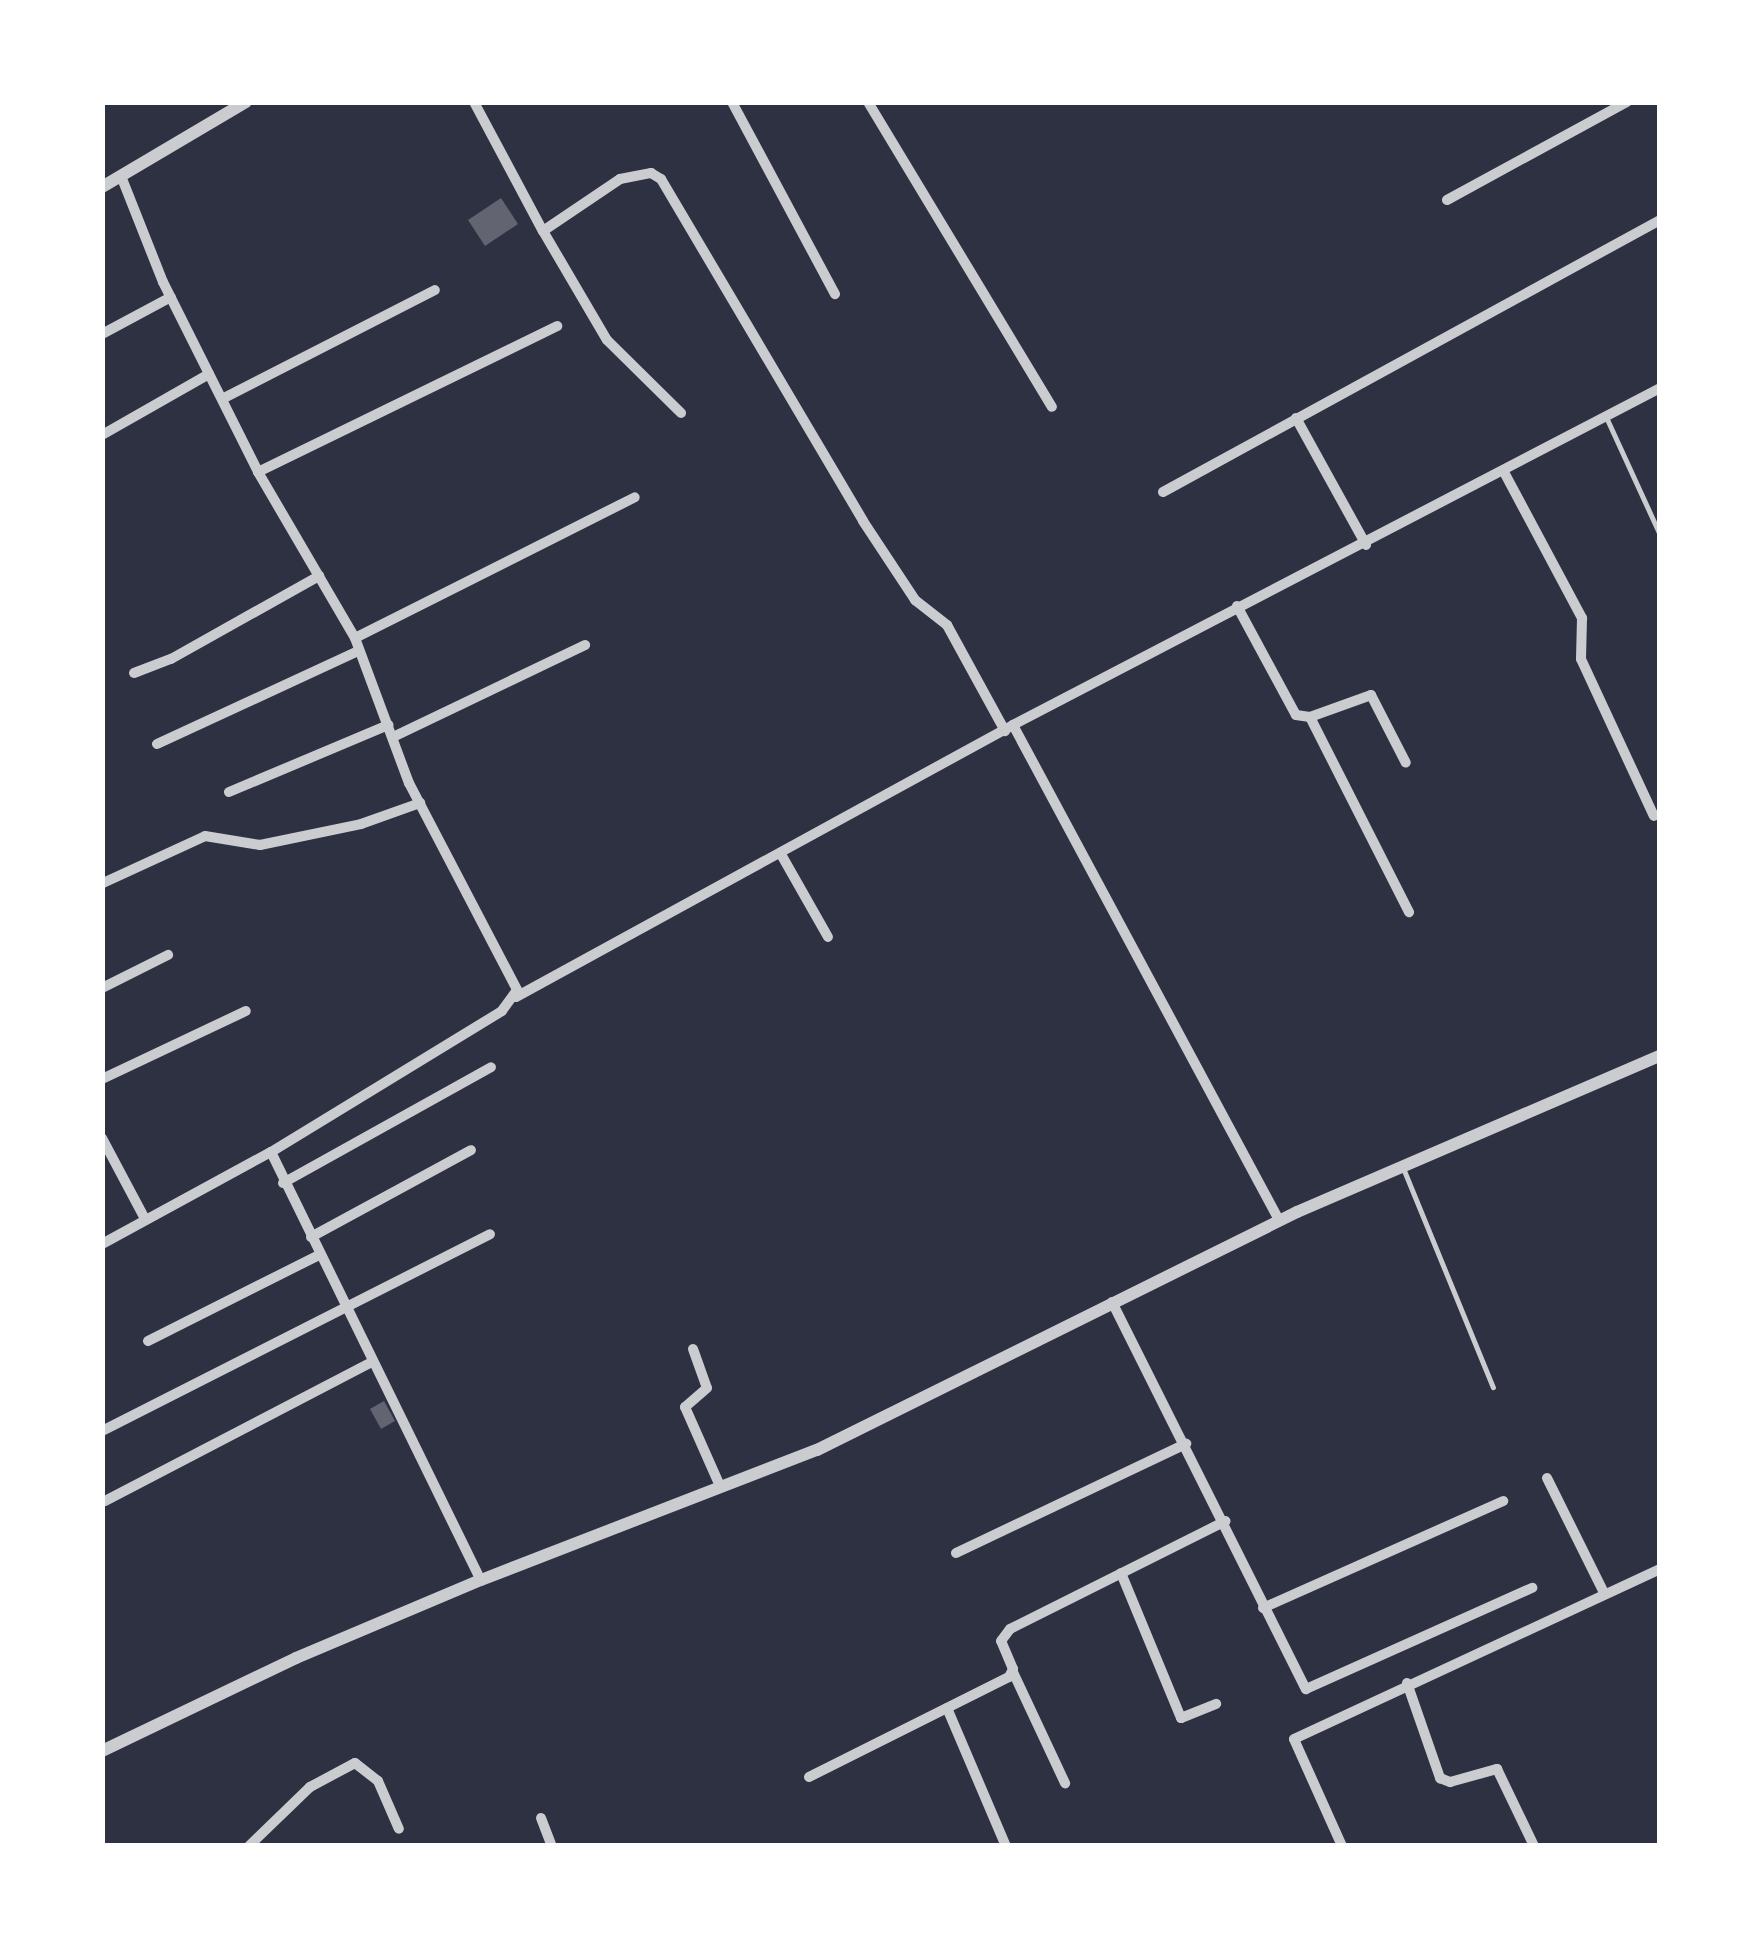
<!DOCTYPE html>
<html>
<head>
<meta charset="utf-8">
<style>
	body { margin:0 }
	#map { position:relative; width:1762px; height:1948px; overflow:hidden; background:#2d3142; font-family:Overpass,sans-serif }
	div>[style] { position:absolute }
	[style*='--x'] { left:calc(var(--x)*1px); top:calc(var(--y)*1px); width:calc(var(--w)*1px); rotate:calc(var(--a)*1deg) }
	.building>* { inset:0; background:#626471 }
	.service>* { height:5px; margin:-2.5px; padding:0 2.5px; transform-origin:2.5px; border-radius:2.5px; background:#caccd0 }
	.minor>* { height:10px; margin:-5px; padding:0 5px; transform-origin:5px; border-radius:5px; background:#caccd0 }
	.tertiary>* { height:12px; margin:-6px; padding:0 6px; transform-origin:6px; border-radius:6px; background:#caccd0 }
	span { translate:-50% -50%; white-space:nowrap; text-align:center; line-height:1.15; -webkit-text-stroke:10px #fff; paint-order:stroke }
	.frame { position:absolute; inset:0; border:105px solid #fff; pointer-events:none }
</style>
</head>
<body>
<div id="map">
	<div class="building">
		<i style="clip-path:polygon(501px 198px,518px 224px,485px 246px,468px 220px)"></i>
		<i style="clip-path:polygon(384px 1401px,395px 1421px,381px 1429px,370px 1409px)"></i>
	</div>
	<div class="service">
		<i style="--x:1606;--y:417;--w:130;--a:65.4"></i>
		<i style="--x:1403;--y:1168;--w:237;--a:67.7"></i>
	</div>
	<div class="minor">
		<i style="--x:474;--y:102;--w:146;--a:61.9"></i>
		<i style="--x:543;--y:231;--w:93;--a:-34"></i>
		<i style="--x:620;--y:179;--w:32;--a:-11"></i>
		<i style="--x:651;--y:173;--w:12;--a:31"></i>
		<i style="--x:661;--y:179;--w:397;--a:59.4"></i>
		<i style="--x:863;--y:521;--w:95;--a:56.6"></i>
		<i style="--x:915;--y:600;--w:41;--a:38"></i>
		<i style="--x:947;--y:625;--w:121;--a:61.3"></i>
		<i style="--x:732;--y:102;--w:218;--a:61.8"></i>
		<i style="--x:868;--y:102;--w:356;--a:58.9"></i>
		<i style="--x:121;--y:176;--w:114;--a:68.4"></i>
		<i style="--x:163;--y:282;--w:212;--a:63.4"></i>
		<i style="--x:258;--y:472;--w:192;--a:59.7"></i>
		<i style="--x:355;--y:638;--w:155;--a:69.6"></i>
		<i style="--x:409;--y:783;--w:233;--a:62.4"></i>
		<i style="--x:517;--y:990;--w:26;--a:126"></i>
		<i style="--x:502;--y:1011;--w:271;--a:148.6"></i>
		<i style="--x:271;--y:1152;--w:477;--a:63.9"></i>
		<i style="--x:1447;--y:200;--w:205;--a:-28.6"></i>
		<i style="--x:543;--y:231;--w:126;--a:59.6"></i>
		<i style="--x:607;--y:340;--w:104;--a:44.6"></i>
		<i style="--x:102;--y:334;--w:78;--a:-28.2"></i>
		<i style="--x:222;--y:399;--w:239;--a:-27.1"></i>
		<i style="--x:1296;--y:418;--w:145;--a:61.1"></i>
		<i style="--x:102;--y:435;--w:123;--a:-29.7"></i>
		<i style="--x:258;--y:472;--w:333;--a:-26"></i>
		<i style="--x:1504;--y:472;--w:166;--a:61.9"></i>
		<i style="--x:1582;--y:618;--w:41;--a:91.4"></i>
		<i style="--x:1581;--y:659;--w:173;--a:65.1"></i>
		<i style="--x:1163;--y:492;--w:567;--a:-28.69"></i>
		<i style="--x:1237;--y:606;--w:124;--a:61.6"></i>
		<i style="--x:1296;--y:715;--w:14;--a:8"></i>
		<i style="--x:1310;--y:717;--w:65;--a:-19.8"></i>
		<i style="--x:1371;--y:695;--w:76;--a:62.8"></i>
		<i style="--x:355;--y:638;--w:313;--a:-26.7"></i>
		<i style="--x:134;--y:673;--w:40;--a:-21"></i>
		<i style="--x:171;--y:659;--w:170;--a:-29.3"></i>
		<i style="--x:1310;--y:717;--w:219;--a:63.1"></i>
		<i style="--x:1013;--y:725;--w:562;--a:61.75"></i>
		<i style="--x:393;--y:737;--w:213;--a:-25.6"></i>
		<i style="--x:157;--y:744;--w:221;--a:-24.8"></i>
		<i style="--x:229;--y:792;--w:173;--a:-22.8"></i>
		<i style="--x:782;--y:856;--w:93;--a:60.4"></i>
		<i style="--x:103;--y:883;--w:112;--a:-24.7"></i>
		<i style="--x:205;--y:836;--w:56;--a:9.3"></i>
		<i style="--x:260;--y:845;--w:103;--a:-11.7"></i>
		<i style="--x:361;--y:824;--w:63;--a:-19.6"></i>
		<i style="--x:102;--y:988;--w:74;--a:-26.6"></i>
		<i style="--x:516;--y:997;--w:567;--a:-28.69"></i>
		<i style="--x:1013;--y:725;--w:730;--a:-27.51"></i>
		<i style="--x:102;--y:1079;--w:159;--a:-25.3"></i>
		<i style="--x:102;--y:1138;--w:92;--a:62"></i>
		<i style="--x:283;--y:1183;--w:238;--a:-29.1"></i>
		<i style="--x:311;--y:1237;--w:182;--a:-28.5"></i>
		<i style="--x:102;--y:1244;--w:192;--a:-28.6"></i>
		<i style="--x:1112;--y:1302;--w:433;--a:63.4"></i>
		<i style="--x:1306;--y:1689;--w:248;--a:-24.1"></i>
		<i style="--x:148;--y:1341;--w:191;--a:-26.7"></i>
		<i style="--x:693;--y:1349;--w:41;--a:70.3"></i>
		<i style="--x:707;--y:1388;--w:29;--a:139"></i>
		<i style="--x:685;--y:1407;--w:86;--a:66.1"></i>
		<i style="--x:102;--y:1431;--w:435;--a:-26.9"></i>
		<i style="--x:1547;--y:1478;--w:128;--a:63.6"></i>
		<i style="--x:105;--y:1501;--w:299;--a:-27.5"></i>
		<i style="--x:956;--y:1553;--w:255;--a:-25.4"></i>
		<i style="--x:1121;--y:1573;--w:157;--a:67.5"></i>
		<i style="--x:1181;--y:1718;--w:38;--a:-22"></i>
		<i style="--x:1263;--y:1608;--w:263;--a:-24"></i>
		<i style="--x:1013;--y:1672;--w:123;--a:64.9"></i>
		<i style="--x:1407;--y:1683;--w:101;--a:70.8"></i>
		<i style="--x:1440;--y:1778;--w:11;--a:22"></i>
		<i style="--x:1450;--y:1782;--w:49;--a:-15.5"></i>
		<i style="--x:1497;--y:1769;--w:85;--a:64.3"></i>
		<i style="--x:947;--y:1708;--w:150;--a:66.9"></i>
		<i style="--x:809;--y:1777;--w:224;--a:-26.6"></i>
		<i style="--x:1009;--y:1677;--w:9;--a:-63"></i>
		<i style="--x:1013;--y:1669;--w:30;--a:-113"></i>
		<i style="--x:1001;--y:1641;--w:15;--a:-53"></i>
		<i style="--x:1010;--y:1629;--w:241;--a:-26.6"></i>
		<i style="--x:541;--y:1818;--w:30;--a:69"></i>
		<i style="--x:249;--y:1846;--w:85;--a:-44"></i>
		<i style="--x:310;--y:1787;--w:51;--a:-28.1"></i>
		<i style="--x:355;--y:1763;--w:29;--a:38"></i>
		<i style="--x:378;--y:1781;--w:52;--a:66.4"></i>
		<i style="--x:1342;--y:1846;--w:117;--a:-114.2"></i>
		<i style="--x:1294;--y:1739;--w:404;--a:-24.9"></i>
	</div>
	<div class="tertiary">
		<i style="--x:102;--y:187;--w:167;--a:-30.6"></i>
		<i style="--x:102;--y:1751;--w:215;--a:-25.6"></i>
		<i style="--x:296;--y:1658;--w:201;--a:-22.9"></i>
		<i style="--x:481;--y:1580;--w:360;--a:-21.2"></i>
		<i style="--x:817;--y:1450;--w:536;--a:-26.37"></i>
		<i style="--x:1297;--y:1212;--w:395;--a:-23.3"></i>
	</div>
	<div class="frame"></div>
</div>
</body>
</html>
